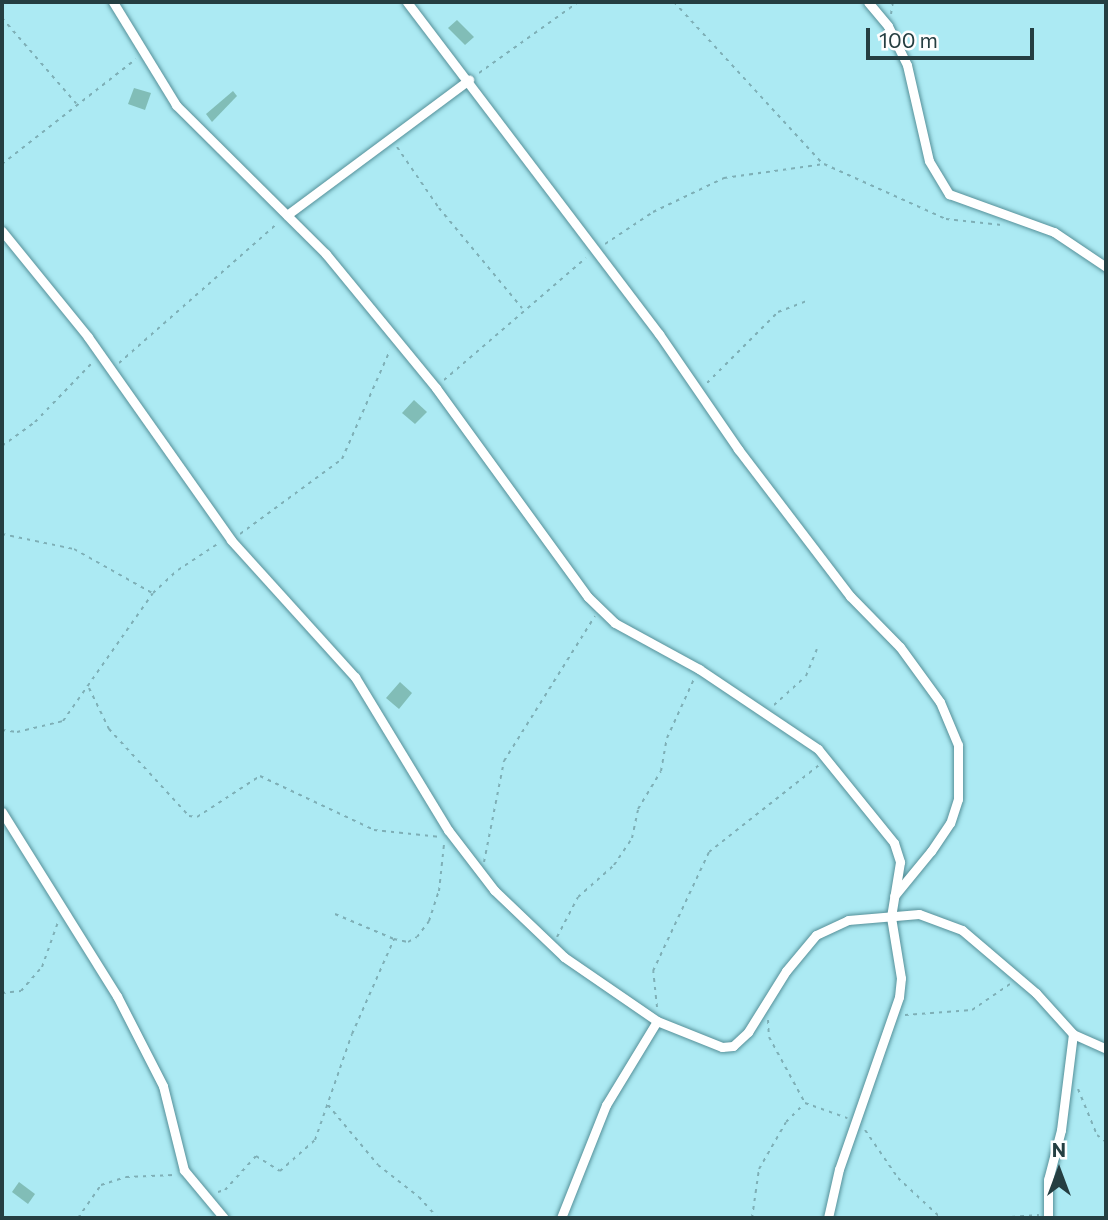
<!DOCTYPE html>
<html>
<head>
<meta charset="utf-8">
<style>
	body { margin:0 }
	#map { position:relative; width:1108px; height:1220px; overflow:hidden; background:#aceaf3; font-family:Commissioner,sans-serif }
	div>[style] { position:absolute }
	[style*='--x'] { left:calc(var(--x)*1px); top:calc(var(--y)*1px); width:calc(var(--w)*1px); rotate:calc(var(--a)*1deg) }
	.building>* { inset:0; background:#81bdb7 }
	.path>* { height:2px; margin-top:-1px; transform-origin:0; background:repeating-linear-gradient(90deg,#7eafb6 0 3.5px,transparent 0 8.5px) }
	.roads { filter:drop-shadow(0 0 2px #559099) drop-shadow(0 0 2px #559099) }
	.street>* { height:9px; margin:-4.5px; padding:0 4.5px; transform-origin:4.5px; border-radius:4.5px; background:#fff }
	span { translate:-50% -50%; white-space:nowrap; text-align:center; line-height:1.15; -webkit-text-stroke:5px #fefefe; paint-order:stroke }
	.frame { position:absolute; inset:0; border:4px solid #253e41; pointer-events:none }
	.north { position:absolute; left:1024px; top:1136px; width:70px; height:70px; -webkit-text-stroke:5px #fefefe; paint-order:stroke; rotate:0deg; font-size:19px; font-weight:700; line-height:28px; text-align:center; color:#253e41 }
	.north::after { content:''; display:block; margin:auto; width:24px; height:32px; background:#253e41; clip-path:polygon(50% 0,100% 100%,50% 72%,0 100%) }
	.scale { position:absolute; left:866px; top:28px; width:168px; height:32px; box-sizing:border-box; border:4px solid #253e41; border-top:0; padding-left:9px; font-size:21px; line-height:24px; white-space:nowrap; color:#253e41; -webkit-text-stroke:5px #fefefe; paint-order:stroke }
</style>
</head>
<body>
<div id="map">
	<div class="building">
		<i style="clip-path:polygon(457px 20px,474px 37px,465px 45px,448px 28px)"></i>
		<i style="clip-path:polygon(134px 88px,151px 93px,145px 110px,128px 104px)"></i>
		<i style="clip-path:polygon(233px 91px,237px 96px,212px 122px,206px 114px)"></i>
		<i style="clip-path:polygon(414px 400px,427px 412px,415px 424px,402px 413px)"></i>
		<i style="clip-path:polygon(400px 682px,412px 693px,399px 709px,386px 698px)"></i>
		<i style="clip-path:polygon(19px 1182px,35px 1194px,28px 1204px,12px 1192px)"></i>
	</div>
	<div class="path">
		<i style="--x:674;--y:2;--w:219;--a:47.4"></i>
		<i style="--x:891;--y:14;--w:12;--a:-81"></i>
		<i style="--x:2;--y:18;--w:113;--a:49"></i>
		<i style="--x:479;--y:73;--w:122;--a:-35.6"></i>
		<i style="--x:397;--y:147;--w:74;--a:55.5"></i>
		<i style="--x:439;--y:208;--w:130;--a:50.3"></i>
		<i style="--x:2;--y:164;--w:170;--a:-38.1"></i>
		<i style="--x:605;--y:244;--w:58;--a:-33.7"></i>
		<i style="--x:653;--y:212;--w:79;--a:-25.6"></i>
		<i style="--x:724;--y:178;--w:101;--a:-8"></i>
		<i style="--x:824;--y:164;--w:134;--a:24.3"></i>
		<i style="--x:946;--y:219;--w:56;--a:6.1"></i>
		<i style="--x:119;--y:363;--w:212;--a:-41.4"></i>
		<i style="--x:444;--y:380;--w:187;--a:-40.7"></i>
		<i style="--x:707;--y:383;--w:100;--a:-45"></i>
		<i style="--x:778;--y:312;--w:31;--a:-21"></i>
		<i style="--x:2;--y:446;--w:41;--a:-36"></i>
		<i style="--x:35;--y:422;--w:83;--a:-46"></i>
		<i style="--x:2;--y:534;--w:74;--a:11.8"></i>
		<i style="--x:74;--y:549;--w:90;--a:29.4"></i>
		<i style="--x:240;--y:534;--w:127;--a:-36.3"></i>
		<i style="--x:342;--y:459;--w:119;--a:-66.2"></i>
		<i style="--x:89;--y:688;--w:46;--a:64"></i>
		<i style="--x:109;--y:729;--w:118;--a:47.4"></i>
		<i style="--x:189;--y:816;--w:8;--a:7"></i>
		<i style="--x:197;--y:817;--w:75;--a:-33.1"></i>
		<i style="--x:260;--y:776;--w:126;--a:25.3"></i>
		<i style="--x:374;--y:830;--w:67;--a:6"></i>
		<i style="--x:774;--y:705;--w:43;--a:-42.2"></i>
		<i style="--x:806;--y:676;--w:29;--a:-68"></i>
		<i style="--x:2;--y:730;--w:15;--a:8"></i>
		<i style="--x:17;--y:732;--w:47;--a:-13.4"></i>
		<i style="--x:63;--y:721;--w:156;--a:-54.9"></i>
		<i style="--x:153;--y:593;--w:34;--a:-43"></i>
		<i style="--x:178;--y:570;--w:49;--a:-33.4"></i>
		<i style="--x:484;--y:862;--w:103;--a:-78.8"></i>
		<i style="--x:504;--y:761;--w:171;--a:-57.9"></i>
		<i style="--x:335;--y:914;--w:64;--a:23"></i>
		<i style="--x:394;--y:939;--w:14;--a:12"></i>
		<i style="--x:408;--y:942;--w:10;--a:-29"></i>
		<i style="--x:417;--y:937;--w:20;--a:-53"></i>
		<i style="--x:429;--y:921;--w:32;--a:-72"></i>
		<i style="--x:439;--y:891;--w:47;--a:-83.9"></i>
		<i style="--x:557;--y:937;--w:45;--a:-62.3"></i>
		<i style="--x:578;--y:897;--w:48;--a:-41.6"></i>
		<i style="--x:614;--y:865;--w:32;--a:-56"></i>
		<i style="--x:632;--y:838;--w:30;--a:-78"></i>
		<i style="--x:638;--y:809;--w:44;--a:-58.8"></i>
		<i style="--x:661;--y:771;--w:34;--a:-80"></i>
		<i style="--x:667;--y:738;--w:65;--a:-65.4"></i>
		<i style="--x:2;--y:993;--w:19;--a:-6"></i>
		<i style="--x:21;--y:991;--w:32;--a:-49"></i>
		<i style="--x:42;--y:967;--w:48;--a:-70.4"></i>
		<i style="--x:657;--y:1007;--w:36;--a:-96"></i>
		<i style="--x:653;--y:971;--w:132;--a:-64.8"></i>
		<i style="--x:709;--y:852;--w:140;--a:-38.3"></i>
		<i style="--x:905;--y:1015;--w:67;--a:-4.3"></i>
		<i style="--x:972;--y:1010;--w:46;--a:-34.4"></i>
		<i style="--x:768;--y:1020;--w:17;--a:87"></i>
		<i style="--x:769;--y:1037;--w:75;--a:61.4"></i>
		<i style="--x:805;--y:1103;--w:45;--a:19.7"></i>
		<i style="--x:1078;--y:1089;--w:50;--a:67.6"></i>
		<i style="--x:1097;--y:1135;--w:11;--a:38"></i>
		<i style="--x:328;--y:1105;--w:78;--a:50.2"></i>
		<i style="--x:378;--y:1165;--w:52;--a:38"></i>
		<i style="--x:419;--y:1197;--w:28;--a:48"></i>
		<i style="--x:865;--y:1130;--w:58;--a:55.5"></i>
		<i style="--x:898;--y:1178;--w:59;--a:42.9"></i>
		<i style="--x:218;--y:1192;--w:7;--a:-16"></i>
		<i style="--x:225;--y:1190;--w:46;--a:-47.6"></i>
		<i style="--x:256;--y:1156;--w:28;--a:32"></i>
		<i style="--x:280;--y:1171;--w:47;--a:-41.5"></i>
		<i style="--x:315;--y:1140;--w:112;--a:-70.8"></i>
		<i style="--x:352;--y:1034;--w:104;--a:-66.1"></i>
		<i style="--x:78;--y:1218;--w:40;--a:-55.1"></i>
		<i style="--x:101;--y:1185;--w:26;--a:-18"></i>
		<i style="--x:126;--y:1177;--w:48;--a:-2.4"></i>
		<i style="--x:752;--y:1218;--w:49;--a:-81.9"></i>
		<i style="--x:759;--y:1169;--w:54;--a:-60.1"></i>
		<i style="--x:786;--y:1122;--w:25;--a:-45"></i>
		<i style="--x:995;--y:1218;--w:44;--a:-3.9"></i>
	</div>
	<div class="roads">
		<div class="street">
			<i style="--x:113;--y:2;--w:121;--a:58.5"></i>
			<i style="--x:176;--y:105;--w:211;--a:44.8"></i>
			<i style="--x:326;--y:254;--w:173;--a:50.6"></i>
			<i style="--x:436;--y:388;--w:258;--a:54"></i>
			<i style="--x:588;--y:597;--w:37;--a:44"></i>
			<i style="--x:615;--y:623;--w:96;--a:28.7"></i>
			<i style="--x:699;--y:669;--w:143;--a:33.9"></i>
			<i style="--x:818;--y:749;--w:121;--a:51"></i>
			<i style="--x:894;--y:843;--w:20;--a:72"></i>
			<i style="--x:900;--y:862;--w:56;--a:99.3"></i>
			<i style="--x:891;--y:917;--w:62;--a:80.7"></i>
			<i style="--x:901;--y:978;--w:19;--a:96"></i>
			<i style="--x:899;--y:997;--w:182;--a:109.2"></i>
			<i style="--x:839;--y:1169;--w:50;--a:102.7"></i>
			<i style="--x:407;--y:2;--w:417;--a:52.8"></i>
			<i style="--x:659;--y:334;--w:140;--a:55.5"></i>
			<i style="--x:738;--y:449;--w:185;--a:52.7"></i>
			<i style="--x:850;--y:596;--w:71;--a:45.6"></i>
			<i style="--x:900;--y:647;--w:68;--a:54"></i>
			<i style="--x:940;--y:702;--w:47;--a:67.3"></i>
			<i style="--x:958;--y:745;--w:54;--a:90"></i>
			<i style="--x:958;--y:799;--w:25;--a:108"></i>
			<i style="--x:950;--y:823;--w:34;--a:124"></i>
			<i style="--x:931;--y:851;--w:58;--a:129.4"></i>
			<i style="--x:868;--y:2;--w:31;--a:50"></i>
			<i style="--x:888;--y:26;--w:43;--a:64"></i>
			<i style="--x:907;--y:65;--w:98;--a:77.1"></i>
			<i style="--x:929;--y:161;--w:39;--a:59"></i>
			<i style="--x:949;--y:194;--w:112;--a:19.9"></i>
			<i style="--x:1054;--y:232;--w:63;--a:33.9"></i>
			<i style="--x:287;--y:215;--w:227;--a:-36.6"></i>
			<i style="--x:2;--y:231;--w:136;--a:50.9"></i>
			<i style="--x:88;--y:337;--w:248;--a:54.8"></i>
			<i style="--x:231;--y:540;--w:185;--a:47.9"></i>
			<i style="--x:355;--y:677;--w:179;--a:58.7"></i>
			<i style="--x:448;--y:830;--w:76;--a:52.5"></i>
			<i style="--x:494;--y:890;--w:97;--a:43.7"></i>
			<i style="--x:564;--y:957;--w:113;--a:34.5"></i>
			<i style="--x:657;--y:1021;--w:70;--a:21.8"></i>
			<i style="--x:722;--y:1047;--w:11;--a:-5"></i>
			<i style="--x:733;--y:1046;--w:21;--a:-43"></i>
			<i style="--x:748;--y:1032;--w:72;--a:-58.1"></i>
			<i style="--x:786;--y:971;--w:47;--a:-50.2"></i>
			<i style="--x:816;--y:935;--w:35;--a:-25"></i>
			<i style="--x:848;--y:920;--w:71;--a:-4.8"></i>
			<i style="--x:919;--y:914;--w:46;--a:20.4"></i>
			<i style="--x:962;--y:930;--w:97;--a:40.4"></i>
			<i style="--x:1036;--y:993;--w:55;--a:47.9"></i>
			<i style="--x:1073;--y:1034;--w:36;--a:24"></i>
			<i style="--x:2;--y:812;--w:217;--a:58"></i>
			<i style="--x:117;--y:996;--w:101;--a:62.9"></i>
			<i style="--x:163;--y:1086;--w:87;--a:76"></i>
			<i style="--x:184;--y:1170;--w:62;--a:50.2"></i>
			<i style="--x:561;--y:1218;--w:122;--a:-68.3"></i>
			<i style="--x:606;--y:1105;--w:98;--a:-58.7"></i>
			<i style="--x:1048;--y:1218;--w:38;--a:-90"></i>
			<i style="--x:1048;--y:1180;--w:52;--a:-75.4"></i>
			<i style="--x:1061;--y:1130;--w:97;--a:-82.9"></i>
		</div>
	</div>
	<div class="frame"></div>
	<div class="north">N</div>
	<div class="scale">100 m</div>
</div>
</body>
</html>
